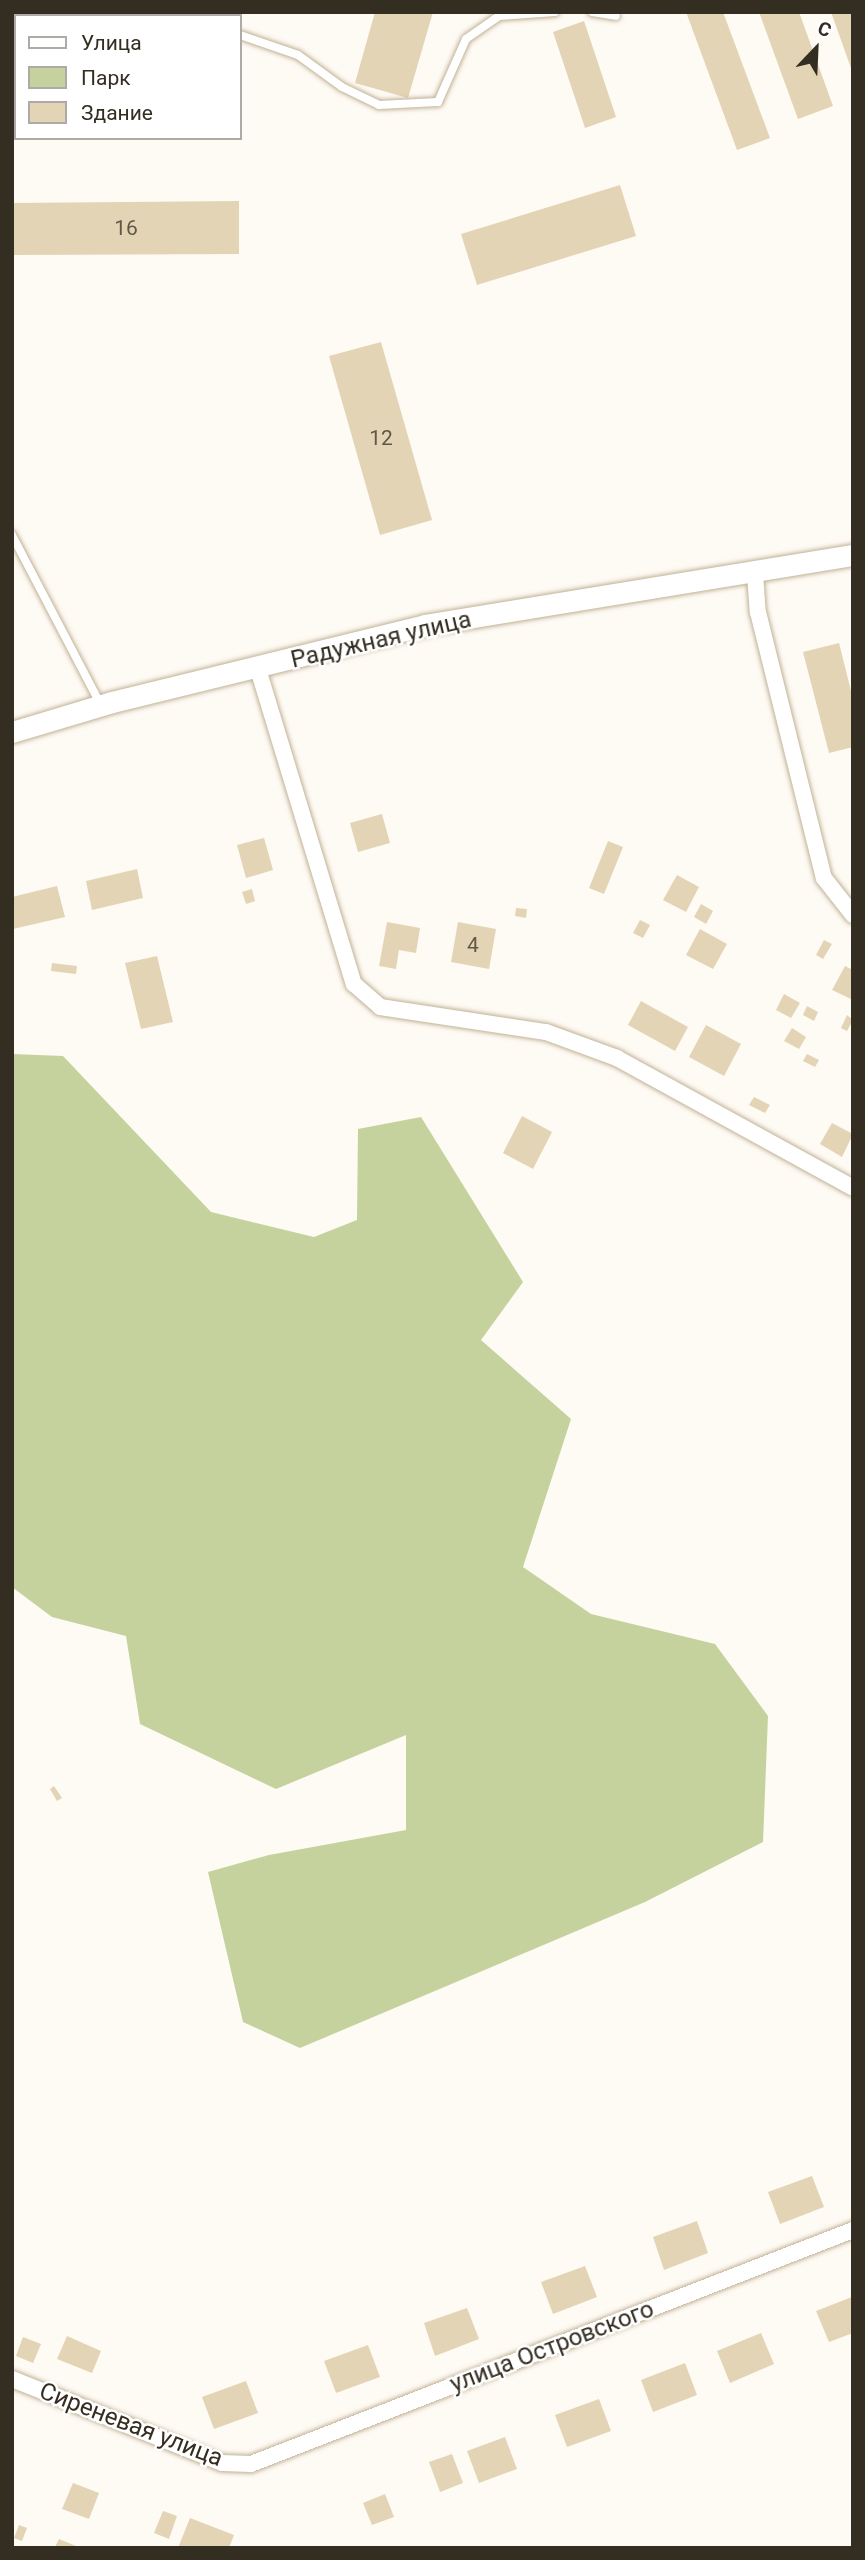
<!DOCTYPE html>
<html>
<head>
<meta charset="utf-8">
<style>
	body { margin:0 }
	#map { position:relative; width:865px; height:2560px; overflow:hidden; background:#fefaf4; font-family:Roboto,sans-serif }
	div>[style] { position:absolute }
	[style*='--x'] { left:calc(var(--x)*1px); top:calc(var(--y)*1px); width:calc(var(--w)*1px); rotate:calc(var(--a)*1deg) }
	.green>* { inset:0; background:#c5d29d }
	.building>* { inset:0; background:#e4d4b6 }
	.roads { filter:drop-shadow(0 0 2px #c1b295) drop-shadow(0 0 2px #c1b295) }
	.service>* { height:8px; margin:-4px; padding:0 4px; transform-origin:4px; border-radius:4px; background:#fff }
	.minor>* { height:16px; margin:-8px; padding:0 8px; transform-origin:8px; border-radius:8px; background:#fff }
	.tertiary>* { height:21px; margin:-10.5px; padding:0 10.5px; transform-origin:10.5px; border-radius:10.5px; background:#fff }
	span { translate:-50% -50%; white-space:nowrap; text-align:center; line-height:1.15; -webkit-text-stroke:5px #fff; paint-order:stroke }
	.number-label { font-size:21px; color:#605847 }
	.number-label span { -webkit-text-stroke-width:0 }
	.street-label { font-size:24px; color:#342e22 }
	.frame { position:absolute; inset:0; border:14px solid #342e22; pointer-events:none }
	.legend { position:absolute; left:14px; top:14px; width:228px; height:126px; box-sizing:border-box; background:#fff; border:2px solid #aeaba7; margin:0; padding:9px 12px; list-style:none; font-size:21px; color:#342e22 }
	.legend li { display:flex; align-items:center; gap:14px; height:35px }
	.legend b { width:35px; border:2px solid #aeaba7 }
	.north { position:absolute; left:781px; top:14px; width:70px; height:70px; -webkit-text-stroke:5px #fff; paint-order:stroke; rotate:23deg; font-size:19px; font-weight:700; line-height:28px; text-align:center; color:#342e22 }
	.north::after { content:''; display:block; margin:auto; width:24px; height:32px; background:#342e22; clip-path:polygon(50% 0,100% 100%,50% 72%,0 100%) }
</style>
</head>
<body>
<div id="map">
	<div class="green">
		<i style="clip-path:polygon(12px 1054px,63px 1056px,211px 1212px,314px 1237px,357px 1220px,358px 1129px,421px 1117px,523px 1282px,481px 1340px,571px 1419px,523px 1567px,591px 1614px,715px 1644px,768px 1716px,763px 1842px,645px 1902px,300px 2048px,243px 2022px,208px 1872px,269px 1855px,406px 1830px,406px 1735px,276px 1789px,140px 1724px,126px 1636px,52px 1617px,12px 1587px)"></i>
	</div>
	<div class="building">
		<i style="clip-path:polygon(375px 12px,433px 12px,408px 98px,355px 83px)"></i>
		<i style="clip-path:polygon(686px 12px,723px 12px,770px 138px,737px 150px)"></i>
		<i style="clip-path:polygon(759px 12px,799px 12px,833px 106px,798px 119px)"></i>
		<i style="clip-path:polygon(831px 12px,853px 12px,853px 71px,852px 71px)"></i>
		<i style="clip-path:polygon(584px 21px,616px 117px,585px 128px,553px 32px)"></i>
		<i style="clip-path:polygon(620px 185px,636px 236px,477px 285px,461px 234px)"></i>
		<i style="clip-path:polygon(239px 201px,239px 254px,12px 255px,12px 203px)"></i>
		<i style="clip-path:polygon(381px 342px,432px 520px,380px 535px,329px 356px)"></i>
		<i style="clip-path:polygon(839px 643px,853px 699px,853px 747px,829px 753px,803px 652px)"></i>
		<i style="clip-path:polygon(382px 814px,390px 843px,358px 852px,350px 823px)"></i>
		<i style="clip-path:polygon(264px 838px,273px 870px,246px 878px,237px 845px)"></i>
		<i style="clip-path:polygon(608px 841px,623px 847px,604px 894px,589px 888px)"></i>
		<i style="clip-path:polygon(137px 869px,143px 898px,92px 910px,86px 881px)"></i>
		<i style="clip-path:polygon(677px 875px,699px 887px,686px 912px,663px 900px)"></i>
		<i style="clip-path:polygon(57px 886px,65px 917px,13px 929px,12px 897px)"></i>
		<i style="clip-path:polygon(252px 889px,255px 901px,246px 904px,242px 892px)"></i>
		<i style="clip-path:polygon(701px 904px,713px 911px,706px 924px,694px 917px)"></i>
		<i style="clip-path:polygon(516px 908px,527px 909px,526px 918px,515px 916px)"></i>
		<i style="clip-path:polygon(640px 920px,650px 925px,643px 938px,633px 933px)"></i>
		<i style="clip-path:polygon(387px 922px,420px 928px,416px 953px,399px 950px,396px 969px,379px 966px)"></i>
		<i style="clip-path:polygon(458px 922px,496px 929px,489px 969px,451px 962px)"></i>
		<i style="clip-path:polygon(700px 929px,727px 944px,713px 969px,686px 955px)"></i>
		<i style="clip-path:polygon(824px 940px,832px 944px,823px 959px,816px 955px)"></i>
		<i style="clip-path:polygon(157px 956px,173px 1022px,141px 1029px,125px 963px)"></i>
		<i style="clip-path:polygon(52px 963px,77px 966px,76px 974px,51px 971px)"></i>
		<i style="clip-path:polygon(845px 966px,853px 970px,853px 1000px,832px 990px)"></i>
		<i style="clip-path:polygon(784px 994px,800px 1003px,791px 1018px,776px 1010px)"></i>
		<i style="clip-path:polygon(641px 1001px,688px 1027px,675px 1051px,628px 1025px)"></i>
		<i style="clip-path:polygon(807px 1006px,818px 1012px,814px 1021px,803px 1015px)"></i>
		<i style="clip-path:polygon(847px 1015px,853px 1020px,847px 1031px,841px 1028px)"></i>
		<i style="clip-path:polygon(706px 1025px,741px 1044px,724px 1076px,689px 1057px)"></i>
		<i style="clip-path:polygon(792px 1028px,806px 1037px,799px 1049px,784px 1041px)"></i>
		<i style="clip-path:polygon(807px 1054px,819px 1060px,815px 1067px,803px 1061px)"></i>
		<i style="clip-path:polygon(754px 1097px,770px 1105px,765px 1113px,749px 1105px)"></i>
		<i style="clip-path:polygon(522px 1116px,552px 1132px,533px 1169px,503px 1153px)"></i>
		<i style="clip-path:polygon(832px 1123px,853px 1134px,842px 1157px,820px 1144px)"></i>
		<i style="clip-path:polygon(54px 1786px,62px 1798px,57px 1801px,50px 1789px)"></i>
		<i style="clip-path:polygon(812px 2176px,824px 2207px,780px 2224px,768px 2192px)"></i>
		<i style="clip-path:polygon(697px 2221px,708px 2253px,664px 2270px,653px 2237px)"></i>
		<i style="clip-path:polygon(585px 2266px,597px 2297px,553px 2314px,541px 2282px)"></i>
		<i style="clip-path:polygon(852px 2297px,853px 2333px,829px 2342px,816px 2311px)"></i>
		<i style="clip-path:polygon(467px 2308px,479px 2339px,435px 2356px,424px 2323px)"></i>
		<i style="clip-path:polygon(761px 2333px,774px 2364px,730px 2383px,717px 2351px)"></i>
		<i style="clip-path:polygon(67px 2336px,101px 2351px,92px 2373px,57px 2359px)"></i>
		<i style="clip-path:polygon(23px 2337px,41px 2344px,33px 2363px,16px 2356px)"></i>
		<i style="clip-path:polygon(368px 2345px,380px 2377px,336px 2393px,324px 2361px)"></i>
		<i style="clip-path:polygon(685px 2363px,697px 2395px,653px 2412px,641px 2380px)"></i>
		<i style="clip-path:polygon(246px 2381px,258px 2413px,214px 2429px,202px 2397px)"></i>
		<i style="clip-path:polygon(599px 2399px,611px 2431px,567px 2447px,555px 2415px)"></i>
		<i style="clip-path:polygon(505px 2437px,517px 2469px,479px 2483px,467px 2451px)"></i>
		<i style="clip-path:polygon(452px 2454px,463px 2483px,440px 2492px,429px 2462px)"></i>
		<i style="clip-path:polygon(73px 2483px,99px 2493px,89px 2519px,62px 2509px)"></i>
		<i style="clip-path:polygon(385px 2494px,394px 2517px,372px 2525px,363px 2503px)"></i>
		<i style="clip-path:polygon(163px 2511px,177px 2516px,169px 2539px,154px 2533px)"></i>
		<i style="clip-path:polygon(190px 2518px,234px 2535px,229px 2548px,178px 2548px)"></i>
		<i style="clip-path:polygon(19px 2525px,27px 2528px,22px 2541px,14px 2538px)"></i>
		<i style="clip-path:polygon(59px 2539px,76px 2546px,76px 2548px,55px 2547px)"></i>
	</div>
	<div class="roads">
		<div class="service">
			<i style="--x:175;--y:12;--w:11;--a:22"></i>
			<i style="--x:592;--y:12;--w:24;--a:9"></i>
			<i style="--x:240;--y:35;--w:61;--a:19"></i>
			<i style="--x:298;--y:55;--w:54;--a:36"></i>
			<i style="--x:342;--y:87;--w:41;--a:25.9"></i>
			<i style="--x:379;--y:105;--w:59;--a:-2.9"></i>
			<i style="--x:438;--y:102;--w:69;--a:-66"></i>
			<i style="--x:466;--y:39;--w:40;--a:-34.9"></i>
			<i style="--x:499;--y:16;--w:56;--a:-4.1"></i>
			<i style="--x:12;--y:535;--w:190;--a:62.4"></i>
		</div>
		<div class="minor">
			<i style="--x:755;--y:573;--w:39;--a:86"></i>
			<i style="--x:758;--y:612;--w:274;--a:76.1"></i>
			<i style="--x:824;--y:878;--w:47;--a:51.9"></i>
			<i style="--x:258;--y:669;--w:329;--a:73.1"></i>
			<i style="--x:354;--y:984;--w:35;--a:41"></i>
			<i style="--x:380;--y:1007;--w:168;--a:8.6"></i>
			<i style="--x:546;--y:1032;--w:76;--a:20.1"></i>
			<i style="--x:617;--y:1058;--w:269;--a:28.8"></i>
			<i style="--x:12;--y:2379;--w:226;--a:21.8"></i>
			<i style="--x:222;--y:2463;--w:29;--a:2"></i>
			<i style="--x:251;--y:2464;--w:646;--a:-21.24"></i>
		</div>
		<div class="tertiary">
			<i style="--x:12;--y:732;--w:104;--a:-16.7"></i>
			<i style="--x:112;--y:702;--w:322;--a:-13.8"></i>
			<i style="--x:425;--y:625;--w:434;--a:-9.3"></i>
		</div>
	</div>
	<div class="number-label">
		<span style="left:126px;top:228px">16</span>
		<span style="left:381px;top:438px">12</span>
		<span style="left:473px;top:945px">4</span>
	</div>
	<div class="street-label">
		<span style="left:381px;top:640px;rotate:-13deg">Радужная улица</span>
		<span style="left:552px;top:2347px;rotate:-21deg">улица Островского</span>
		<span style="left:131px;top:2425px;rotate:21deg">Сиреневая улица</span>
	</div>
	<div class="frame"></div>
	<ul class="legend">
	<li><b style="height:9px;background:#fff"></b>Улица</li>
	<li><b style="height:19px;background:#c5d29d"></b>Парк</li>
	<li><b style="height:19px;background:#e4d4b6"></b>Здание</li>
	</ul>
	<div class="north">С</div>
</div>
</body>
</html>
